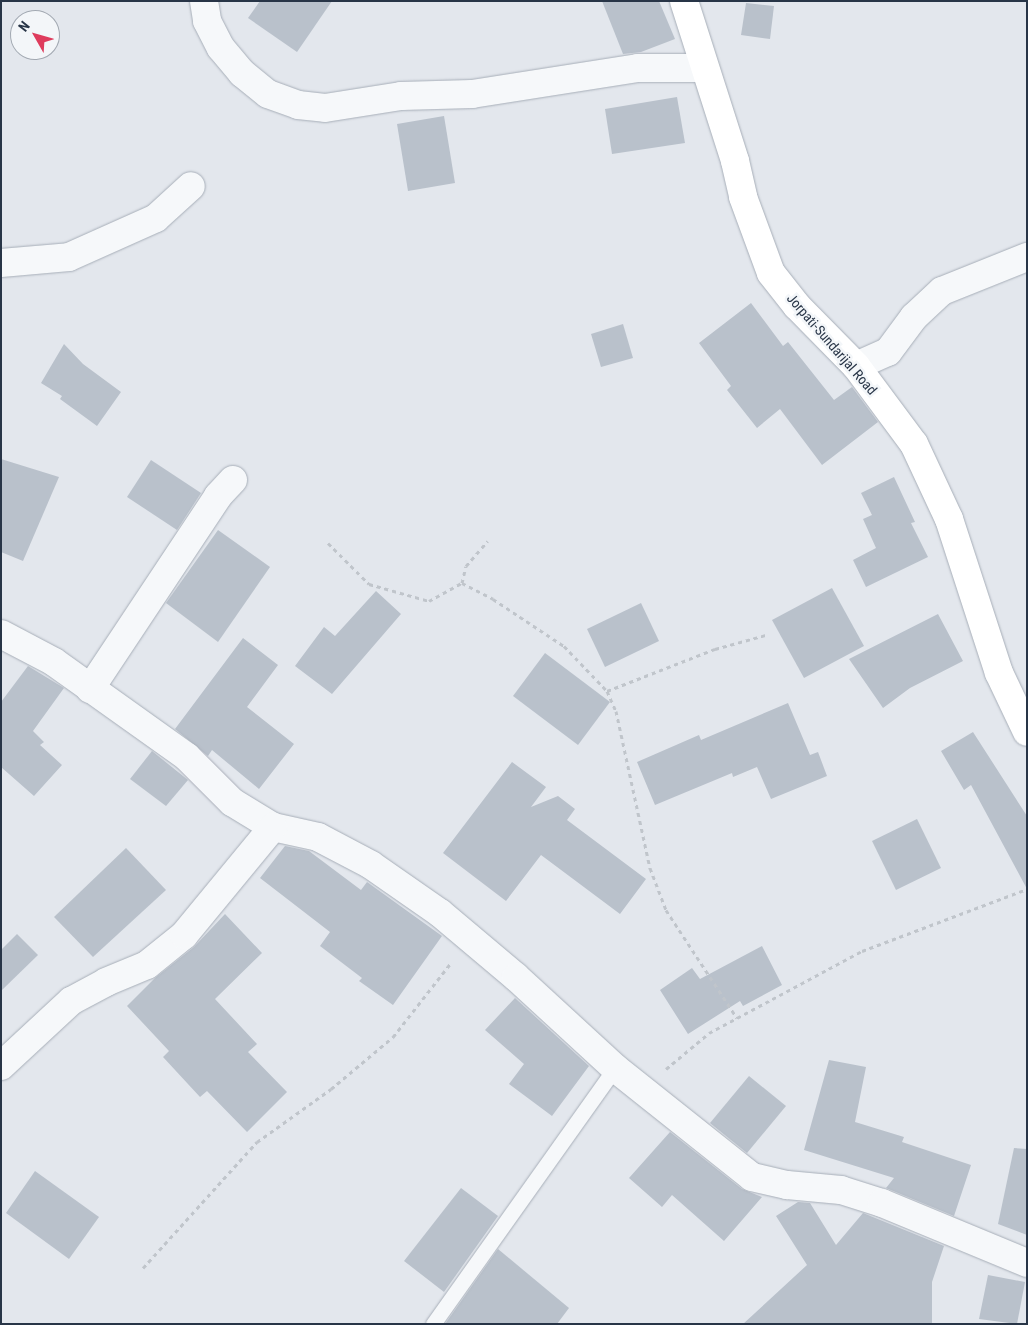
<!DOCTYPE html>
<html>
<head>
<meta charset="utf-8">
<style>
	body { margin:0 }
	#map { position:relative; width:1028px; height:1325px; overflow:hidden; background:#e3e7ed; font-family:"Roboto Condensed",sans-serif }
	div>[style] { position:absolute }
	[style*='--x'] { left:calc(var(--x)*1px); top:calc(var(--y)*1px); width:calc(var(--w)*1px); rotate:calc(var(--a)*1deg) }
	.building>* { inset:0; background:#b9c1cb }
	.path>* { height:3px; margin-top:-1.5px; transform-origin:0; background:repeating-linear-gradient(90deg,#c0c5cb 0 4px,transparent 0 8px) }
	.roads { filter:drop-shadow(0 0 1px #a7aeb8) drop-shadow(0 0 1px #a7aeb8) }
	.lane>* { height:15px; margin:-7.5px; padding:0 7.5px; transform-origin:7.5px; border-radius:7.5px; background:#f6f8fa }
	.street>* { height:28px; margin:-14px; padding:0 14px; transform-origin:14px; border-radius:14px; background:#f6f8fa }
	.secondary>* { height:28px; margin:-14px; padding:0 14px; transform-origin:14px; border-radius:14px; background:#fff }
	span { translate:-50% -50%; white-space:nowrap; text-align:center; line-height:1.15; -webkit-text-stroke:5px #f3f6f9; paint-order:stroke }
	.street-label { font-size:14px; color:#283547 }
	.frame { position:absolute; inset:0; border:2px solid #283547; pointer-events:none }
	.north { position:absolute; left:10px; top:10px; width:50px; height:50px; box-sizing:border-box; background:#f3f6f9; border:1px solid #a2a9b2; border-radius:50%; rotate:308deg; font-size:14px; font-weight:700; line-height:20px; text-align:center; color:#283547 }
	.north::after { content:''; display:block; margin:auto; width:18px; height:22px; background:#de3c5d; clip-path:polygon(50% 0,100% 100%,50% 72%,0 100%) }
</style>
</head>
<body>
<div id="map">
	<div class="building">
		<i style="clip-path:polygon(260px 1px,332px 1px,297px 52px,248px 18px)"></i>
		<i style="clip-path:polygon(602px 1px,659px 1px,675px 39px,641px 52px,623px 54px)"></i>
		<i style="clip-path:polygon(746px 3px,774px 6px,770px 39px,741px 35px)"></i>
		<i style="clip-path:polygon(677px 97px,685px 143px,612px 154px,605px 109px)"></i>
		<i style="clip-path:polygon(444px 116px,455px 183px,408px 191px,397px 124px)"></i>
		<i style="clip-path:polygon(751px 303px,783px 346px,788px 342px,834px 400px,852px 387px,878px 422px,822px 465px,780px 409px,757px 428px,727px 390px,731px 386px,699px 343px)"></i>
		<i style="clip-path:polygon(623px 324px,633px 358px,601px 367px,591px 334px)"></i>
		<i style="clip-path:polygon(64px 344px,83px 364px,121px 392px,97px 426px,60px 399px,62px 396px,41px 383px)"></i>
		<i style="clip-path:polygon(1px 459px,59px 477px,23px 561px,1px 552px)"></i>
		<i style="clip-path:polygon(151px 460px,201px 493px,177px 530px,127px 497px)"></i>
		<i style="clip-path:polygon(894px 477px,915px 522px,911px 523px,928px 557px,866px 587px,853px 560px,876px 548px,863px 519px,872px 515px,861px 493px)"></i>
		<i style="clip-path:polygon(218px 530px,270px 567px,218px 642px,166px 603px)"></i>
		<i style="clip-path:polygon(832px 588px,864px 646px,804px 678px,772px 620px)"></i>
		<i style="clip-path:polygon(376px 591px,401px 614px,332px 694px,295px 666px,324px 627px,335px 636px)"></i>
		<i style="clip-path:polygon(641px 603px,659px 641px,605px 667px,587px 629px)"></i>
		<i style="clip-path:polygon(938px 614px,963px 661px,910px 688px,883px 708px,849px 659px)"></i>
		<i style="clip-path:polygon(243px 638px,278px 665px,247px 707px,294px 744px,259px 789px,212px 750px,208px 756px,175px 729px)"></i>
		<i style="clip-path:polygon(545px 653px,610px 702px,578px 745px,513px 696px)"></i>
		<i style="clip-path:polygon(28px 666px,64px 688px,33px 731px,44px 742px,40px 745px,62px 765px,34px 796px,1px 767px,1px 702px)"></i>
		<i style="clip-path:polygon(788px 703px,810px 755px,818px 752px,827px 776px,771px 799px,757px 767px,733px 777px,732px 773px,655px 805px,637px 762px,699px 735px,701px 740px)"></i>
		<i style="clip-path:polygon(973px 732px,1027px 816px,1027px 889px,971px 785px,964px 790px,941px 751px)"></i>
		<i style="clip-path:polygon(152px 751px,188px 780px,166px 806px,130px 779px)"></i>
		<i style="clip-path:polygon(512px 762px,546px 787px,531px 807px,558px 796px,575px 809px,567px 820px,646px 879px,620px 914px,541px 855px,506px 901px,443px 853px)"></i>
		<i style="clip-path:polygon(917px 819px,941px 868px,896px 890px,872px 841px)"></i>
		<i style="clip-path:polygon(285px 846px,309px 851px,361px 890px,367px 882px,442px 936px,393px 1005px,359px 981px,362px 978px,320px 946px,330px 932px,260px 878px)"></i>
		<i style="clip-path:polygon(126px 848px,166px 890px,93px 957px,54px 917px)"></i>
		<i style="clip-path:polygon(225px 914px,262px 953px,215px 999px,257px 1044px,248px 1052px,287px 1092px,247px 1132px,207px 1091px,200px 1097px,163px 1057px,169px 1051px,127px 1006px,155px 978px,194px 947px)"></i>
		<i style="clip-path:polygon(17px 934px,38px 955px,1px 991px,1px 950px)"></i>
		<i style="clip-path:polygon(762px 946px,782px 985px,743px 1006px,740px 1001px,688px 1034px,660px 990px,692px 968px,700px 979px)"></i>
		<i style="clip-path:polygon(515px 998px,589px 1066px,552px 1116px,509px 1084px,524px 1064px,485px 1030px)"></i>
		<i style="clip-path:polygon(829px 1060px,866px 1067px,855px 1122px,904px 1137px,902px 1142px,971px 1165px,954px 1216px,886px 1188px,894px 1178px,804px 1150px)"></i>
		<i style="clip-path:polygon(749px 1076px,786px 1106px,747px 1153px,710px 1123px)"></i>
		<i style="clip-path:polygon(670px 1132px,742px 1189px,762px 1197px,724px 1241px,672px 1195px,662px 1207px,629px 1178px)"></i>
		<i style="clip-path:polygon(1014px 1148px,1027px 1149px,1027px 1235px,998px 1224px)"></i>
		<i style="clip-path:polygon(35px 1171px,99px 1217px,69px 1259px,6px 1213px)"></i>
		<i style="clip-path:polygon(461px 1188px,498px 1216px,444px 1292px,404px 1261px)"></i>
		<i style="clip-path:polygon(798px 1202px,810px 1203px,836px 1245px,863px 1213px,944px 1246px,932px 1282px,932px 1324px,743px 1324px,807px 1265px,776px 1216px)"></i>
		<i style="clip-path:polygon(498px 1249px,569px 1308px,557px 1324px,445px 1324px)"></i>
		<i style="clip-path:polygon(988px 1275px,1025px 1282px,1017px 1324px,979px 1319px)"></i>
	</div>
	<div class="path">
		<i style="--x:328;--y:543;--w:58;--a:45"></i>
		<i style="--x:369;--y:584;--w:62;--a:15.8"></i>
		<i style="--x:429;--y:601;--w:38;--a:-29"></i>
		<i style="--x:462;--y:583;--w:17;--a:-77"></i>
		<i style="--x:466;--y:566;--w:33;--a:-49"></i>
		<i style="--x:462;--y:583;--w:35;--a:27"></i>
		<i style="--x:493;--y:599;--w:85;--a:33.5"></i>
		<i style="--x:564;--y:646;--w:62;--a:46.3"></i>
		<i style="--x:607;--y:691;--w:22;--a:66"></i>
		<i style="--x:616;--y:711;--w:161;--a:77.8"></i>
		<i style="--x:650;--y:868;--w:45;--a:69.1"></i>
		<i style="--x:666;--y:910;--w:129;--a:56.7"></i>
		<i style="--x:607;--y:691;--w:116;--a:-21.3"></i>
		<i style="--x:715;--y:649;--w:53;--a:-15.4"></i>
		<i style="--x:666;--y:1069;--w:56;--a:-39.9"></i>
		<i style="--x:709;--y:1033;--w:174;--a:-28.2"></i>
		<i style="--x:862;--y:951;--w:176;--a:-20.6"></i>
		<i style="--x:143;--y:1268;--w:170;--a:-47.9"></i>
		<i style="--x:257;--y:1142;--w:91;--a:-35.6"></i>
		<i style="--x:331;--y:1089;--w:81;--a:-40"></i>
		<i style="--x:393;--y:1037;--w:93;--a:-52"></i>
	</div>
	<div class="roads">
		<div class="lane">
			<i style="--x:433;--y:1324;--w:314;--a:-54.6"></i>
		</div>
		<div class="street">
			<i style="--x:204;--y:1;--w:20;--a:81"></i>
			<i style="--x:207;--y:21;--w:30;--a:63"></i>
			<i style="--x:221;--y:48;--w:33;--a:50"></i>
			<i style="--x:242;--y:73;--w:33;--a:39"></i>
			<i style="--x:268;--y:94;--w:32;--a:20"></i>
			<i style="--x:298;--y:105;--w:27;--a:6"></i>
			<i style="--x:325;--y:108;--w:77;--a:-9"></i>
			<i style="--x:401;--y:96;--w:71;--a:-1.6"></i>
			<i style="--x:472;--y:94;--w:168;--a:-8.9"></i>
			<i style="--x:638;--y:68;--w:66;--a:0"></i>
			<i style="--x:1;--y:263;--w:68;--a:-5"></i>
			<i style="--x:69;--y:257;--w:95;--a:-24.1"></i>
			<i style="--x:156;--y:218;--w:47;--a:-42.4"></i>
			<i style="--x:856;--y:366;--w:35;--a:-24"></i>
			<i style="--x:888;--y:352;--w:44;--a:-53.4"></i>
			<i style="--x:914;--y:317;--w:38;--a:-43"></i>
			<i style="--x:942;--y:291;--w:92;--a:-21.8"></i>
			<i style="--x:1;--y:634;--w:60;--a:27.8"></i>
			<i style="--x:54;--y:662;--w:163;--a:35.5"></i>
			<i style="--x:187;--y:757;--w:64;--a:45"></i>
			<i style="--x:232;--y:802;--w:48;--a:31.4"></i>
			<i style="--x:273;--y:827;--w:46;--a:12.5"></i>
			<i style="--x:318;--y:837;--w:60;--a:27.8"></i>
			<i style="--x:371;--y:865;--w:84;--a:34.8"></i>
			<i style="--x:440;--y:913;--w:99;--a:40.1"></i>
			<i style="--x:516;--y:977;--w:134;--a:42.6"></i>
			<i style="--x:615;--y:1068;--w:175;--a:38.5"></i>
			<i style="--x:752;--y:1177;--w:36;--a:13"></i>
			<i style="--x:787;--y:1185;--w:54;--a:5.3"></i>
			<i style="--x:841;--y:1190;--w:43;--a:17.6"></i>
			<i style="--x:882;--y:1203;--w:157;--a:22.5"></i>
			<i style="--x:90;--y:689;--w:232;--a:-56.4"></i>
			<i style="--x:218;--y:496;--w:22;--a:-47"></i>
			<i style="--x:1;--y:1066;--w:96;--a:-42.9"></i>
			<i style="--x:71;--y:1001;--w:40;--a:-28"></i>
			<i style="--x:106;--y:982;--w:44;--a:-22.5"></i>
			<i style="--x:147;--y:965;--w:48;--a:-39"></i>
			<i style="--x:184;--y:935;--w:140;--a:-50.5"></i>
		</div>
		<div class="secondary">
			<i style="--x:684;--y:1;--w:168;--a:72.3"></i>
			<i style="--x:735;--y:161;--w:37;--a:77"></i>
			<i style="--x:743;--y:197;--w:81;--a:69.8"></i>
			<i style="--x:771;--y:273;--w:42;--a:51.8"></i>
			<i style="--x:797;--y:306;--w:84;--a:45.5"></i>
			<i style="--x:856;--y:366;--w:97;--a:53.4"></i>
			<i style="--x:914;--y:444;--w:83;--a:65"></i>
			<i style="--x:949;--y:519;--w:162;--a:72"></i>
			<i style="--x:999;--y:673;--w:65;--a:64.6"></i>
		</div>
	</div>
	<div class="street-label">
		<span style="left:832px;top:344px;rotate:49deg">Jorpati-Sundarijal Road</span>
	</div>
	<div class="frame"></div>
	<div class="north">N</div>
</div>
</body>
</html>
